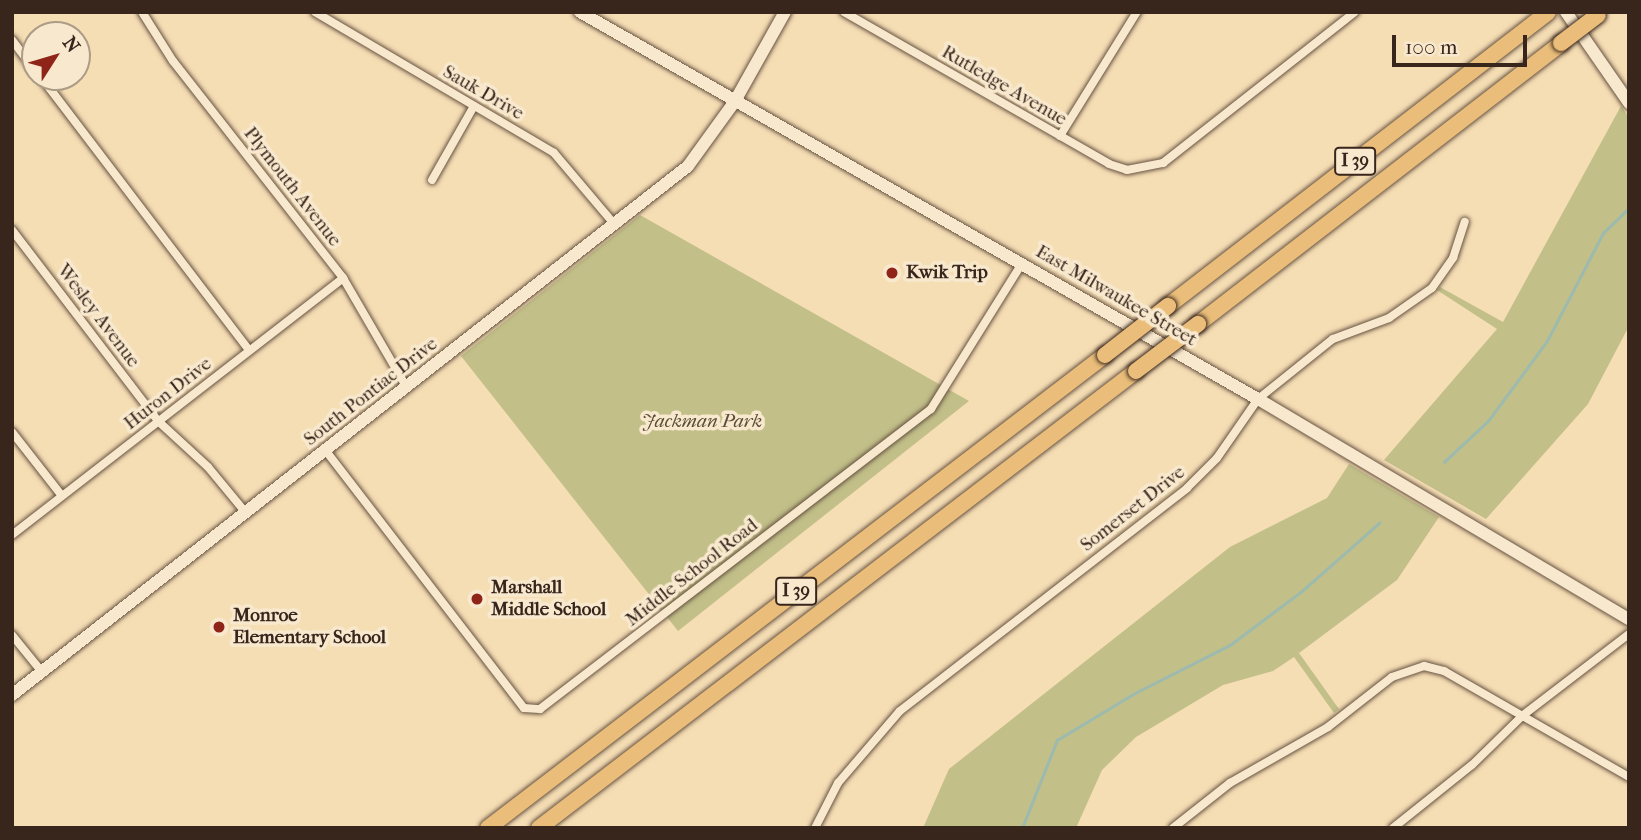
<!DOCTYPE html>
<html>
<head>
<meta charset="utf-8">
<style>
	body { margin:0 }
	#map { position:relative; width:1641px; height:840px; overflow:hidden; background:#f5ddb4; font-family:"IM FELL French Canon",serif }
	div>[style] { position:absolute }
	[style*='--x'] { left:calc(var(--x)*1px); top:calc(var(--y)*1px); width:calc(var(--w)*1px); rotate:calc(var(--a)*1deg) }
	.green>* { inset:0; background:#c2bf89 }
	.stream>* { height:2.5px; margin:-1.25px; padding:0 1.25px; transform-origin:1.25px; border-radius:1.25px; background:#9cbbae }
	.roads { filter:drop-shadow(0 0 2px #675342) drop-shadow(0 0 2px #675342) }
	.street>* { height:8px; margin:-4px; padding:0 4px; transform-origin:4px; border-radius:4px; background:#f8e9ce }
	.secondary>* { height:12px; margin:-6px; padding:0 6px; transform-origin:6px; border-radius:6px; background:#f8e9ce }
	.highway>* { height:16px; margin:-8px; padding:0 8px; transform-origin:8px; border-radius:8px; background:#eabe7a }
	.bridges { filter:drop-shadow(0 0 2px #38251c) drop-shadow(0 0 2px #38251c) }
	.highway-bridge>* { height:16px; margin:-8px; padding:0 8px; transform-origin:8px; border-radius:8px; background:#eabe7a }
	.dots>* { width:19px; height:19px; translate:-50% -50%; box-sizing:border-box; border:4px solid #f8e9ce; border-radius:50% }
	span { translate:-50% -50%; white-space:nowrap; text-align:center; line-height:1.15; -webkit-text-stroke:7px #f8e9ce; paint-order:stroke }
	.shield-label span { padding:2px 5px; background:#f8e9ce; border:2px solid; border-radius:5px; -webkit-text-stroke-width:0 }
	.shield-label { font-size:18px; color:#38251c; font-weight:700 }
	.street-label { font-size:19px; color:#38251c }
	.poi-label { font-size:19px; color:#38251c; font-weight:700 }
	.left { translate:0 -50%; text-align:left }
	.park-label { font-size:19px; color:#5a4c37; font-style:italic }
	.frame { position:absolute; inset:0; border:14px solid #38251c; pointer-events:none }
	.north { position:absolute; left:21px; top:21px; width:70px; height:70px; box-sizing:border-box; background:#f8e9ce; border:2px solid #ab9b87; border-radius:50%; rotate:53deg; font-size:19px; font-weight:700; line-height:28px; text-align:center; color:#38251c }
	.north::after { content:''; display:block; margin:auto; width:24px; height:32px; background:#8f2418; clip-path:polygon(50% 0,100% 100%,50% 72%,0 100%) }
	.scale { position:absolute; left:1392px; top:35px; width:135px; height:32px; box-sizing:border-box; border:4px solid #38251c; border-top:0; padding-left:9px; font-size:21px; line-height:24px; white-space:nowrap; color:#38251c; -webkit-text-stroke:5px #f8e9ce; paint-order:stroke }
</style>
</head>
<body>
<div id="map">
	<div class="green">
		<i style="clip-path:polygon(1621px 106px,1629px 118px,1629px 326px,1588px 404px,1486px 519px,1384px 460px,1497px 329px,1437px 290px,1440px 287px,1503px 322px)"></i>
		<i style="clip-path:polygon(640px 215px,969px 401px,678px 631px,461px 356px)"></i>
		<i style="clip-path:polygon(1349px 464px,1439px 517px,1397px 580px,1299px 653px,1339px 709px,1334px 713px,1294px 657px,1273px 671px,1223px 685px,1136px 737px,1102px 770px,1076px 828px,923px 828px,949px 769px,1230px 547px,1327px 498px)"></i>
	</div>
	<div class="stream">
		<i style="--x:1444;--y:462;--w:60;--a:-43"></i>
		<i style="--x:1488;--y:421;--w:99;--a:-53.6"></i>
		<i style="--x:1547;--y:341;--w:122;--a:-62.6"></i>
		<i style="--x:1603;--y:233;--w:36;--a:-44"></i>
		<i style="--x:1022;--y:828;--w:95;--a:-68.3"></i>
		<i style="--x:1057;--y:740;--w:91;--a:-31.1"></i>
		<i style="--x:1135;--y:693;--w:106;--a:-26.8"></i>
		<i style="--x:1230;--y:645;--w:90;--a:-36.9"></i>
		<i style="--x:1302;--y:591;--w:103;--a:-41.4"></i>
	</div>
	<div class="roads">
		<div class="street">
			<i style="--x:142;--y:12;--w:58;--a:57.7"></i>
			<i style="--x:173;--y:61;--w:276;--a:51.9"></i>
			<i style="--x:343;--y:278;--w:127;--a:59.8"></i>
			<i style="--x:315;--y:12;--w:277;--a:30.5"></i>
			<i style="--x:554;--y:153;--w:94;--a:49.7"></i>
			<i style="--x:844;--y:12;--w:305;--a:29.8"></i>
			<i style="--x:1109;--y:164;--w:19;--a:18"></i>
			<i style="--x:1127;--y:170;--w:37;--a:-11"></i>
			<i style="--x:1163;--y:163;--w:244;--a:-38.2"></i>
			<i style="--x:12;--y:40;--w:38;--a:53"></i>
			<i style="--x:41;--y:77;--w:343;--a:52.7"></i>
			<i style="--x:1060;--y:136;--w:146;--a:-58.2"></i>
			<i style="--x:432;--y:180;--w:85;--a:-60.4"></i>
			<i style="--x:12;--y:230;--w:240;--a:52.6"></i>
			<i style="--x:158;--y:421;--w:68;--a:42.6"></i>
			<i style="--x:208;--y:467;--w:60;--a:50.4"></i>
			<i style="--x:12;--y:432;--w:81;--a:52"></i>
			<i style="--x:326;--y:451;--w:324;--a:52.4"></i>
			<i style="--x:524;--y:708;--w:16;--a:4"></i>
			<i style="--x:540;--y:709;--w:493;--a:-37.5"></i>
			<i style="--x:931;--y:409;--w:170;--a:-58"></i>
			<i style="--x:12;--y:535;--w:419;--a:-37.8"></i>
			<i style="--x:12;--y:635;--w:48;--a:51"></i>
			<i style="--x:815;--y:828;--w:51;--a:-62.9"></i>
			<i style="--x:838;--y:783;--w:95;--a:-49.3"></i>
			<i style="--x:900;--y:711;--w:363;--a:-37.8"></i>
			<i style="--x:1187;--y:488;--w:42;--a:-45"></i>
			<i style="--x:1217;--y:458;--w:72;--a:-55.2"></i>
			<i style="--x:1258;--y:399;--w:96;--a:-38.7"></i>
			<i style="--x:1333;--y:339;--w:60;--a:-20.6"></i>
			<i style="--x:1389;--y:318;--w:52;--a:-34.9"></i>
			<i style="--x:1432;--y:288;--w:37;--a:-55"></i>
			<i style="--x:1453;--y:258;--w:38;--a:-72"></i>
			<i style="--x:1173;--y:828;--w:73;--a:-38.3"></i>
			<i style="--x:1230;--y:783;--w:113;--a:-29.7"></i>
			<i style="--x:1328;--y:727;--w:81;--a:-38"></i>
			<i style="--x:1392;--y:677;--w:34;--a:-19"></i>
			<i style="--x:1424;--y:666;--w:21;--a:14"></i>
			<i style="--x:1444;--y:671;--w:213;--a:29.8"></i>
			<i style="--x:1393;--y:828;--w:101;--a:-38.6"></i>
			<i style="--x:1472;--y:765;--w:70;--a:-44.4"></i>
			<i style="--x:1522;--y:716;--w:135;--a:-37.5"></i>
		</div>
		<div class="secondary">
			<i style="--x:580;--y:12;--w:781;--a:29.72"></i>
			<i style="--x:1258;--y:399;--w:431;--a:30.7"></i>
			<i style="--x:1566;--y:12;--w:111;--a:55.3"></i>
			<i style="--x:12;--y:695;--w:858;--a:-38.04"></i>
			<i style="--x:688;--y:166;--w:80;--a:-54.1"></i>
			<i style="--x:735;--y:101;--w:102;--a:-60.7"></i>
		</div>
		<div class="highway">
			<i style="--x:1168;--y:306;--w:480;--a:-37.7"></i>
			<i style="--x:1198;--y:324;--w:459;--a:-37.7"></i>
			<i style="--x:488;--y:828;--w:777;--a:-37.47"></i>
			<i style="--x:539;--y:828;--w:752;--a:-37.43"></i>
		</div>
	</div>
	<div class="bridges">
		<div class="highway-bridge">
			<i style="--x:1561;--y:43;--w:46;--a:-37.1"></i>
			<i style="--x:1105;--y:355;--w:80;--a:-37.9"></i>
			<i style="--x:1136;--y:371;--w:78;--a:-37.2"></i>
		</div>
	</div>
	<div class="dots">
		<i style="left:892px;top:273px;background:#8f2418"></i>
		<i style="left:477px;top:599px;background:#8f2418"></i>
		<i style="left:219px;top:627px;background:#8f2418"></i>
	</div>
	<div class="shield-label">
		<span style="left:1355px;top:161px">I 39</span>
		<span style="left:796px;top:591px">I 39</span>
	</div>
	<div class="street-label">
		<span style="left:1004px;top:86px;rotate:30deg">Rutledge Avenue</span>
		<span style="left:483px;top:93px;rotate:30deg">Sauk Drive</span>
		<span style="left:292px;top:187px;rotate:52deg">Plymouth Avenue</span>
		<span style="left:1116px;top:296px;rotate:30deg">East Milwaukee Street</span>
		<span style="left:98px;top:316px;rotate:53deg">Wesley Avenue</span>
		<span style="left:371px;top:392px;rotate:-38deg">South Pontiac Drive</span>
		<span style="left:168px;top:394px;rotate:-38deg">Huron Drive</span>
		<span style="left:1133px;top:509px;rotate:-38deg">Somerset Drive</span>
		<span style="left:692px;top:573px;rotate:-38deg">Middle School Road</span>
	</div>
	<div class="poi-label">
		<span class="left" style="left:906px;top:273px">Kwik Trip</span>
		<span class="left" style="left:491px;top:599px">Marshall<br>Middle School</span>
		<span class="left" style="left:233px;top:627px">Monroe<br>Elementary School</span>
	</div>
	<div class="park-label">
		<span style="left:702px;top:422px">Jackman Park</span>
	</div>
	<div class="frame"></div>
	<div class="north">N</div>
	<div class="scale">100 m</div>
</div>
</body>
</html>
